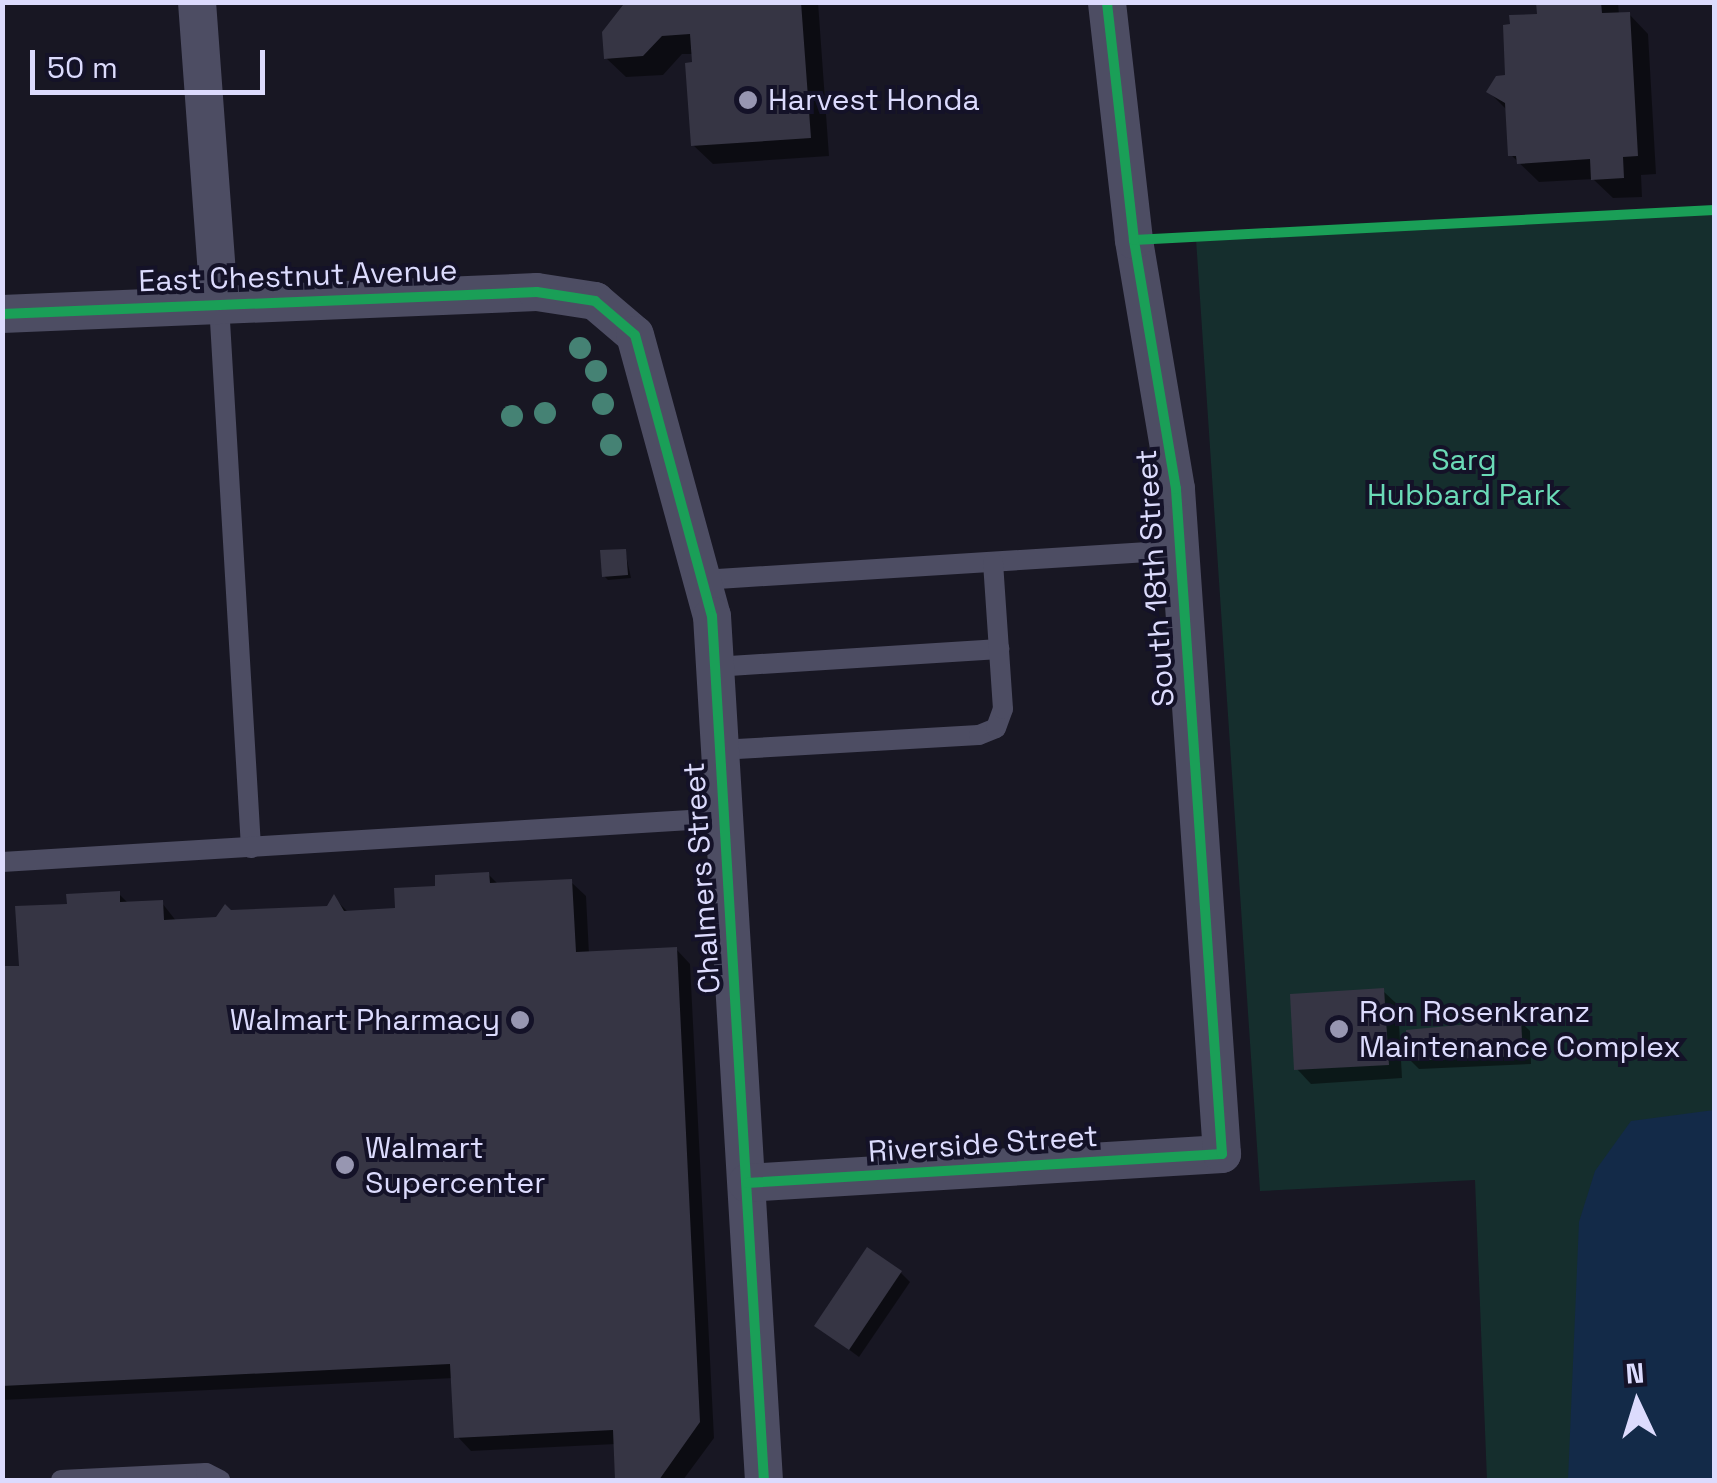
<!DOCTYPE html>
<html>
<head>
<meta charset="utf-8">
<style>
	body { margin:0 }
	#map { position:relative; width:1717px; height:1483px; overflow:hidden; background:#181723; font-family:"Space Grotesk",sans-serif }
	div>[style] { position:absolute }
	[style*='--x'] { left:calc(var(--x)*1px); top:calc(var(--y)*1px); width:calc(var(--w)*1px); rotate:calc(var(--a)*1deg) }
	.green>* { inset:0; background:#152e2d }
	.water>* { inset:0; background:#132a48 }
	.shadow>* { inset:0; background:#0007 }
	.building>* { inset:0; background:#363544 }
	.service>* { height:20px; margin:-10px; padding:0 10px; transform-origin:10px; border-radius:10px; background:#4d4d63 }
	.minor>* { height:38px; margin:-19px; padding:0 19px; transform-origin:19px; border-radius:19px; background:#4d4d63 }
	.cycleway>* { height:10px; margin:-5px; padding:0 5px; transform-origin:5px; border-radius:5px; background:#1a9f57 }
	.trees>* { width:22px; height:22px; margin:-11px; border-radius:50%; background:#458274 }
	.dots>* { width:28px; height:28px; translate:-50% -50%; box-sizing:border-box; border:5px solid #141228; border-radius:50% }
	span { translate:-50% -50%; white-space:nowrap; text-align:center; line-height:1.15; -webkit-text-stroke:8px #141228; paint-order:stroke }
	.poi-label { font-size:30px; color:#dcdbfd }
	.left { translate:0 -50%; text-align:left }
	.right { translate:-100% -50%; text-align:right }
	.street-label { font-size:30px; color:#dcdbfd }
	.park-label { font-size:30px; color:#6adab6 }
	.frame { position:absolute; inset:0; border:5px solid #dcdbfd; pointer-events:none }
	.north { position:absolute; left:1587px; top:1353px; width:100px; height:100px; -webkit-text-stroke:8px #141228; paint-order:stroke; rotate:356deg; font-size:28px; font-weight:700; line-height:40px; text-align:center; color:#dcdbfd }
	.north::after { content:''; display:block; margin:auto; width:35px; height:45px; background:#dcdbfd; clip-path:polygon(50% 0,100% 100%,50% 72%,0 100%) }
	.scale { position:absolute; left:30px; top:50px; width:235px; height:45px; box-sizing:border-box; border:5px solid #dcdbfd; border-top:0; padding-left:12px; font-size:30px; line-height:35px; white-space:nowrap; color:#dcdbfd; -webkit-text-stroke:8px #141228; paint-order:stroke }
</style>
</head>
<body>
<div id="map">
	<div class="green">
		<i style="clip-path:polygon(1714px 210px,1714px 1480px,1487px 1480px,1475px 1180px,1260px 1191px,1196px 239px)"></i>
	</div>
	<div class="water">
		<i style="clip-path:polygon(1714px 1110px,1714px 1480px,1568px 1480px,1579px 1222px,1595px 1171px,1631px 1121px)"></i>
	</div>
	<div class="shadow">
		<i style="clip-path:polygon(639px 2px,818px 2px,829px 156px,713px 164px,693px 145px,694px 54px,682px 54px,663px 75px,626px 77px,606px 58px)"></i>
		<i style="clip-path:polygon(1539px 2px,1618px 2px,1619px 15px,1629px 14px,1648px 34px,1656px 174px,1641px 175px,1642px 197px,1613px 198px,1593px 179px,1539px 182px,1511px 155px,1508px 111px,1489px 92px,1508px 77px,1540px 16px)"></i>
		<i style="clip-path:polygon(625px 551px,631px 578px,608px 580px,604px 576px)"></i>
		<i style="clip-path:polygon(488px 874px,499px 885px,571px 882px,586px 896px,589px 954px,676px 949px,690px 964px,714px 1438px,683px 1480px,618px 1480px,616px 1444px,471px 1451px,457px 1436px,454px 1378px,2px 1400px,2px 969px,21px 968px,69px 906px,119px 894px,129px 904px,162px 903px,177px 922px,328px 908px,334px 898px,349px 913px,398px 911px,438px 889px)"></i>
		<i style="clip-path:polygon(1383px 991px,1398px 1005px,1402px 1078px,1311px 1084px,1297px 1069px)"></i>
		<i style="clip-path:polygon(1520px 1021px,1530px 1031px,1531px 1064px,1419px 1069px,1410px 1060px)"></i>
		<i style="clip-path:polygon(900px 1272px,910px 1282px,859px 1357px,817px 1326px)"></i>
	</div>
	<div class="building">
		<i style="clip-path:polygon(801px 2px,811px 138px,691px 146px,685px 63px,692px 62px,690px 34px,662px 36px,643px 56px,604px 59px,602px 32px,623px 5px)"></i>
		<i style="clip-path:polygon(1536px 2px,1601px 2px,1602px 13px,1630px 12px,1638px 156px,1623px 157px,1624px 178px,1591px 180px,1590px 159px,1517px 164px,1516px 156px,1508px 156px,1505px 103px,1486px 92px,1496px 76px,1505px 75px,1503px 25px,1510px 24px,1509px 15px,1537px 14px)"></i>
		<i style="clip-path:polygon(626px 549px,628px 575px,602px 577px,600px 550px)"></i>
		<i style="clip-path:polygon(489px 872px,490px 883px,572px 879px,576px 952px,677px 947px,700px 1422px,659px 1480px,615px 1480px,613px 1430px,454px 1438px,450px 1364px,2px 1386px,2px 966px,19px 966px,15px 906px,67px 904px,66px 894px,120px 891px,120px 902px,163px 900px,164px 920px,216px 917px,225px 904px,231px 910px,327px 906px,334px 894px,344px 911px,395px 908px,394px 888px,435px 886px,435px 875px)"></i>
		<i style="clip-path:polygon(1384px 988px,1389px 1065px,1294px 1070px,1290px 994px)"></i>
		<i style="clip-path:polygon(1521px 1019px,1523px 1056px,1407px 1061px,1406px 1030px)"></i>
		<i style="clip-path:polygon(867px 1247px,902px 1271px,849px 1350px,814px 1326px)"></i>
	</div>
	<div class="service">
		<i style="--x:219;--y:304;--w:545;--a:86.63"></i>
		<i style="--x:702;--y:580;--w:479;--a:-3.6"></i>
		<i style="--x:714;--y:667;--w:286;--a:-3.6"></i>
		<i style="--x:719;--y:750;--w:260;--a:-3.3"></i>
		<i style="--x:979;--y:735;--w:18;--a:-22"></i>
		<i style="--x:996;--y:728;--w:20;--a:-70"></i>
		<i style="--x:1003;--y:709;--w:147;--a:-93.9"></i>
		<i style="--x:2;--y:862;--w:722;--a:-3.49"></i>
		<i style="--x:61;--y:1480;--w:145;--a:-2.8"></i>
		<i style="--x:206;--y:1473;--w:16;--a:27"></i>
	</div>
	<div class="minor">
		<i style="--x:197;--y:2;--w:303;--a:85.8"></i>
		<i style="--x:2;--y:314;--w:535;--a:-2.35"></i>
		<i style="--x:537;--y:292;--w:59;--a:8.8"></i>
		<i style="--x:595;--y:301;--w:52;--a:40.4"></i>
		<i style="--x:635;--y:335;--w:291;--a:74.7"></i>
		<i style="--x:712;--y:616;--w:866;--a:86.56"></i>
		<i style="--x:747;--y:1183;--w:476;--a:-3.5"></i>
		<i style="--x:1222;--y:1154;--w:667;--a:-93.96"></i>
		<i style="--x:1176;--y:489;--w:253;--a:-99.6"></i>
		<i style="--x:1134;--y:240;--w:240;--a:-96.5"></i>
	</div>
	<div class="cycleway">
		<i style="--x:1134;--y:240;--w:581;--a:-2.96"></i>
		<i style="--x:2;--y:314;--w:535;--a:-2.35"></i>
		<i style="--x:537;--y:292;--w:59;--a:8.8"></i>
		<i style="--x:595;--y:301;--w:52;--a:40.4"></i>
		<i style="--x:635;--y:335;--w:291;--a:74.7"></i>
		<i style="--x:712;--y:616;--w:866;--a:86.56"></i>
		<i style="--x:747;--y:1183;--w:476;--a:-3.5"></i>
		<i style="--x:1222;--y:1154;--w:667;--a:-93.96"></i>
		<i style="--x:1176;--y:489;--w:253;--a:-99.6"></i>
		<i style="--x:1134;--y:240;--w:240;--a:-96.5"></i>
	</div>
	<div class="trees">
		<i style="left:580px;top:348px"></i>
		<i style="left:596px;top:371px"></i>
		<i style="left:603px;top:404px"></i>
		<i style="left:545px;top:413px"></i>
		<i style="left:512px;top:416px"></i>
		<i style="left:611px;top:445px"></i>
	</div>
	<div class="dots">
		<i style="left:748px;top:100px;background:#9796b1"></i>
		<i style="left:520px;top:1020px;background:#9796b1"></i>
		<i style="left:1339px;top:1029px;background:#9796b1"></i>
		<i style="left:345px;top:1165px;background:#9796b1"></i>
	</div>
	<div class="poi-label">
		<span class="left" style="left:768px;top:100px">Harvest Honda</span>
		<span class="left" style="left:1359px;top:1029px">Ron Rosenkranz<br>Maintenance Complex</span>
		<span class="right" style="left:500px;top:1020px">Walmart Pharmacy</span>
		<span class="left" style="left:365px;top:1165px">Walmart<br>Supercenter</span>
	</div>
	<div class="street-label">
		<span style="left:298px;top:276px;rotate:-2deg">East Chestnut Avenue</span>
		<span style="left:1155px;top:578px;rotate:-94deg">South 18th Street</span>
		<span style="left:702px;top:878px;rotate:-94deg">Chalmers Street</span>
		<span style="left:983px;top:1144px;rotate:-4deg">Riverside Street</span>
	</div>
	<div class="park-label">
		<span style="left:1464px;top:477px">Sarg<br>Hubbard Park</span>
	</div>
	<div class="frame"></div>
	<div class="north">N</div>
	<div class="scale">50 m</div>
</div>
</body>
</html>
